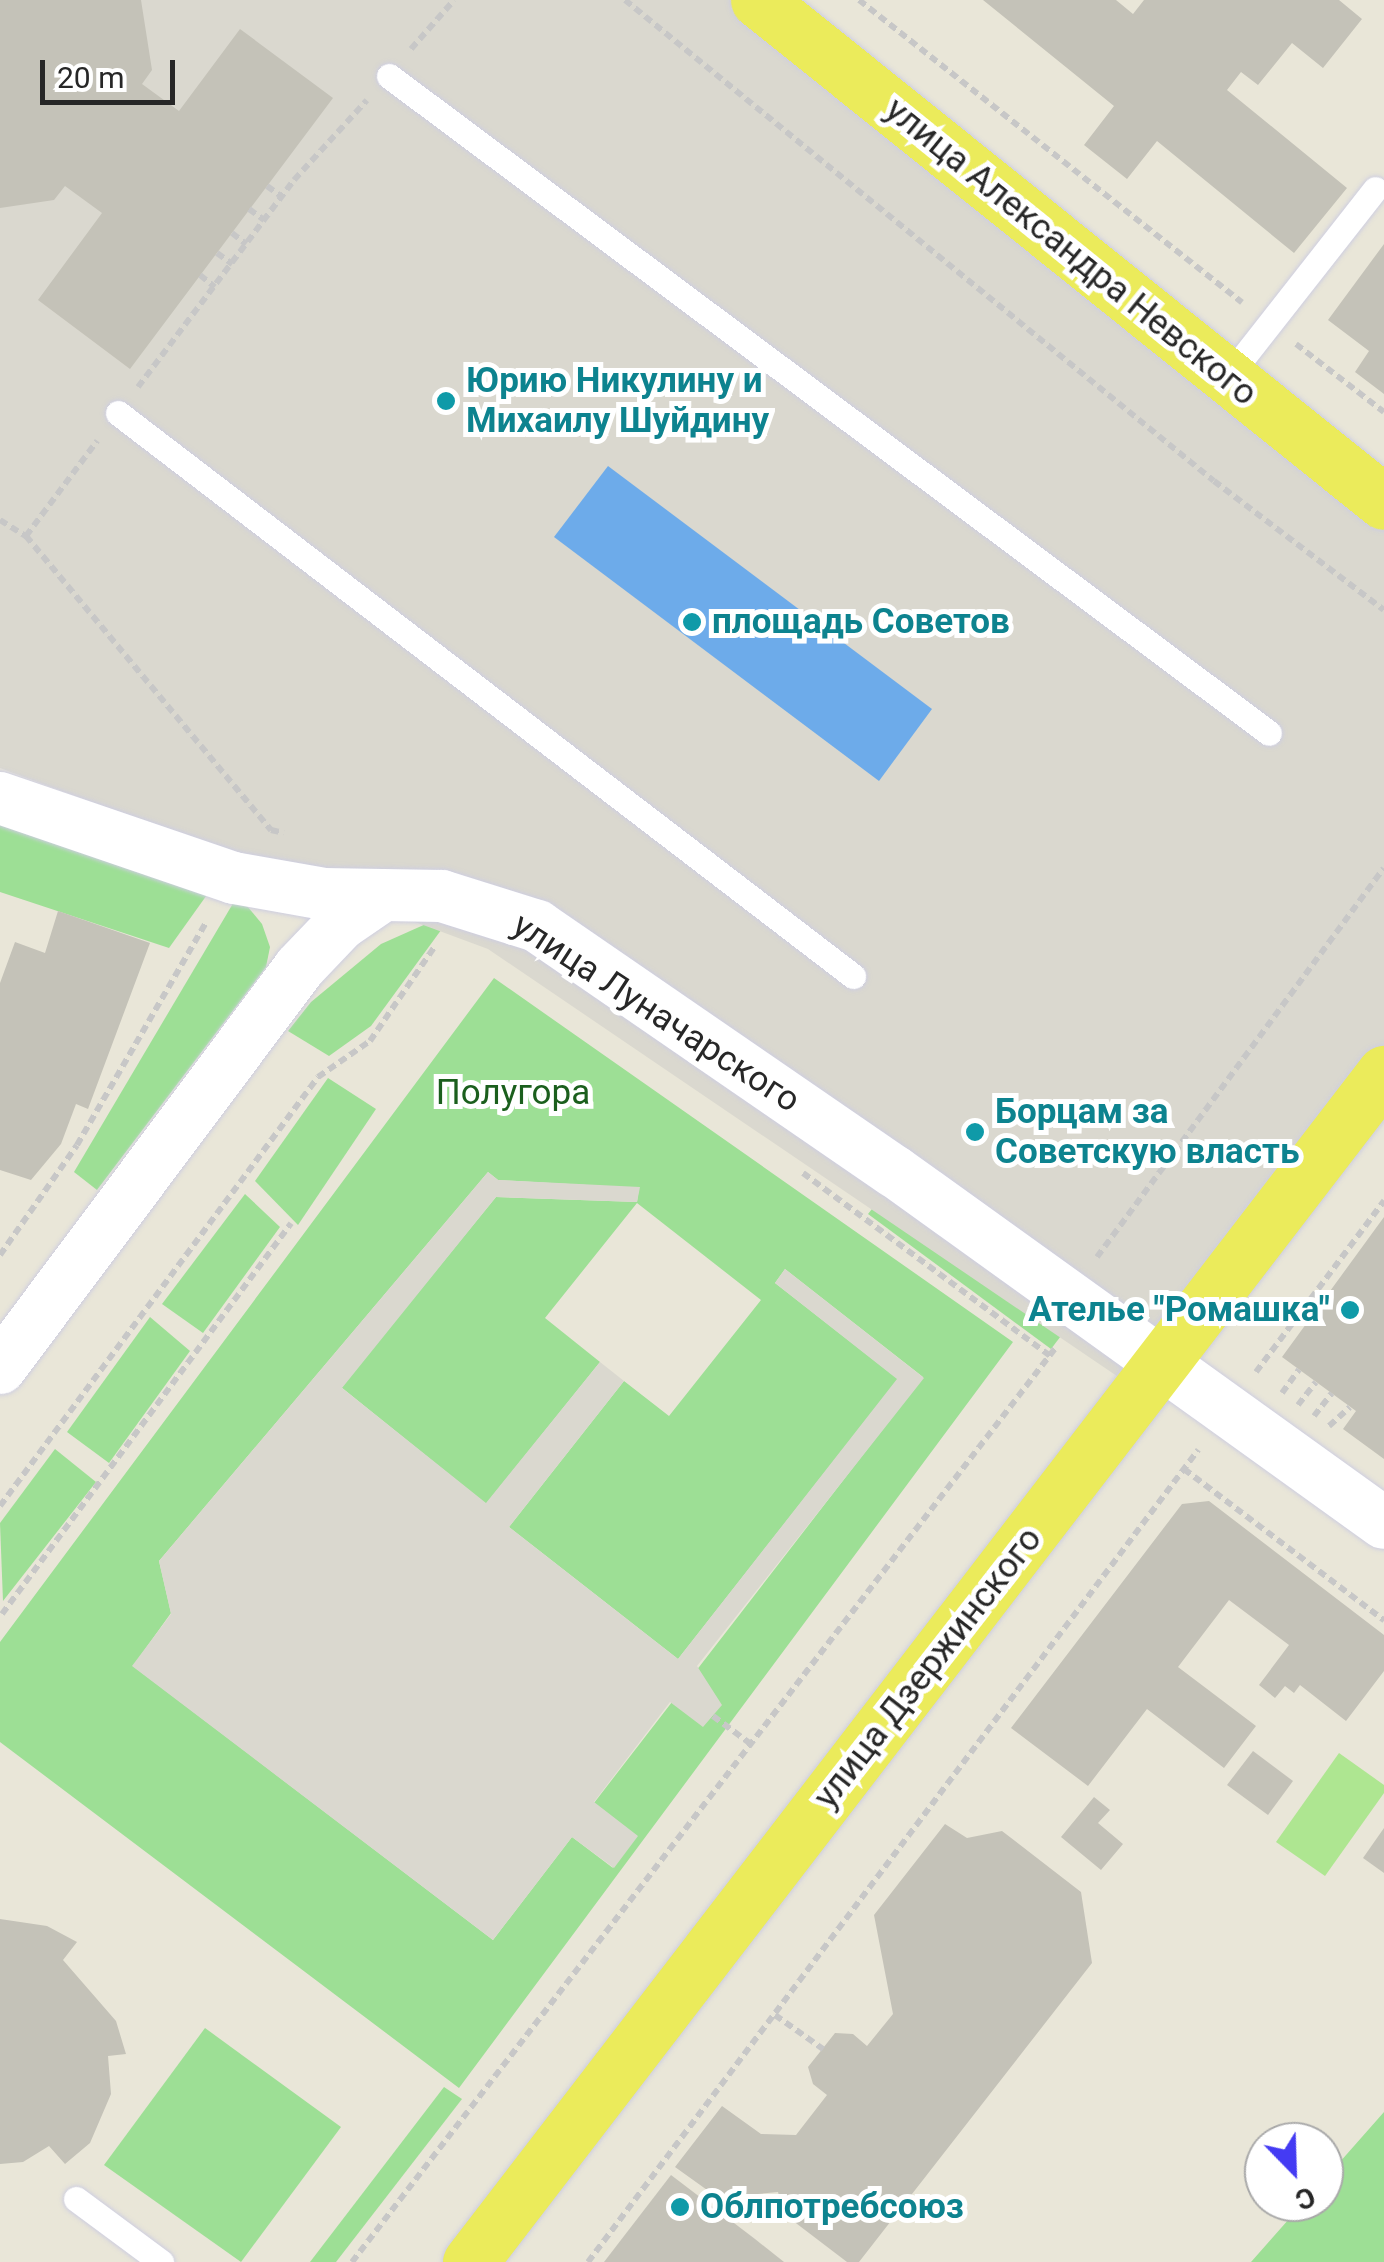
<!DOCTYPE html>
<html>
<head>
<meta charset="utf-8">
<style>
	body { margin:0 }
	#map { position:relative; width:1384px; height:2262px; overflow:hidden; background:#e9e6d8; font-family:Roboto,sans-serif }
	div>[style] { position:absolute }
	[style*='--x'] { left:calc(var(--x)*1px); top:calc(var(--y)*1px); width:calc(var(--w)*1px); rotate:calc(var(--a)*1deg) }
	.green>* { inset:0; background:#9ddf95 }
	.pitch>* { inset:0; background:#aee691 }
	.plaza>* { inset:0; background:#dad8cf }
	.water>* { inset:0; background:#6dabea }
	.building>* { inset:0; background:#c4c2b8 }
	.path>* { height:6px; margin-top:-3px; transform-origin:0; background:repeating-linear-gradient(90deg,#c7c7c7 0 8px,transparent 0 13px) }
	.roads { filter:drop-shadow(0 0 2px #cecee0) drop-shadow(0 0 2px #cecee0) }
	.service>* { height:25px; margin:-12.5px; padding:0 12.5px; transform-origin:12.5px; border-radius:12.5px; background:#fff }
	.minor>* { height:52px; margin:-26px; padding:0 26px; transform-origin:26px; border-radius:26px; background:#fff }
	.primary>* { height:55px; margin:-27.5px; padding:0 27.5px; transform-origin:27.5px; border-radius:27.5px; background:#ebeb5b }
	.dots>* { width:28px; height:28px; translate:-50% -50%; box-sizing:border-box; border:5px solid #fff; border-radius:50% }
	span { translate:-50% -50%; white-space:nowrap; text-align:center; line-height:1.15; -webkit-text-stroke:10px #fff; paint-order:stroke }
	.street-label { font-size:35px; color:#272727 }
	.culture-label { font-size:35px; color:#0d838f; font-weight:700 }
	.left { translate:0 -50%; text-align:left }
	.right { translate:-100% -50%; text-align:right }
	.park-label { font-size:35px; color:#1b5f1d }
	.north { position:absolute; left:1244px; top:2122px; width:100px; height:100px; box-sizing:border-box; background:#fff; border:2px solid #a9a9a9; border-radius:50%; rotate:157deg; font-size:28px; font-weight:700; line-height:40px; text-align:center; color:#272727 }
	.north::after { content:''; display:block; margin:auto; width:35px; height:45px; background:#443bf3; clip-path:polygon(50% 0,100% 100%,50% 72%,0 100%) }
	.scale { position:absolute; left:40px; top:60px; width:135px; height:45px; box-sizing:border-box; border:5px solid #272727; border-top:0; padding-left:12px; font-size:30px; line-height:35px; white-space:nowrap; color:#272727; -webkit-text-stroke:8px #fff; paint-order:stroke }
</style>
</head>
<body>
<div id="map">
	<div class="green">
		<i style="clip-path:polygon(0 818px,209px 892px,169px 948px,0 892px)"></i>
		<i style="clip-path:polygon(238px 895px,262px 924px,270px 947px,266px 967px,97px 1190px,74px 1172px)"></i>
		<i style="clip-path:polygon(455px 911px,371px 1026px,329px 1056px,288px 1031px,311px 1002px,381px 944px)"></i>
		<i style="clip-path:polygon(evenodd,494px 978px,1013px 1342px,459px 2088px,0 1742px,0 1642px,494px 978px,488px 1172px,498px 1180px,639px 1188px,637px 1202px,496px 1197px,341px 1387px,486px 1504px,600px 1362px,545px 1318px,637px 1203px,761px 1300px,669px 1416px,624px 1381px,509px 1527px,678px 1659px,898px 1379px,775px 1283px,785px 1269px,923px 1377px,594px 1803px,613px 1868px,572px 1837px,493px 1940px,133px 1666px,171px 1613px,159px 1561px,488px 1172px)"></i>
		<i style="clip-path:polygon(328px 1078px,376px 1109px,298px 1225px,255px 1181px)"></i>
		<i style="clip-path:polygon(245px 1194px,280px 1227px,203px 1333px,162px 1304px)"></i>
		<i style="clip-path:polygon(883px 1195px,1067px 1328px,1051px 1349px,868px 1214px)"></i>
		<i style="clip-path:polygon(150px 1317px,190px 1351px,109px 1463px,67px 1432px)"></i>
		<i style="clip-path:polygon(55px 1449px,96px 1482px,3px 1601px,0 1523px)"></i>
		<i style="clip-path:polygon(205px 2028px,341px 2127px,241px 2262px,104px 2165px)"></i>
		<i style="clip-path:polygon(444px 2087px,462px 2099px,336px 2262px,310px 2262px)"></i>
		<i style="clip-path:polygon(1384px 2112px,1384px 2262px,1251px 2262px,1304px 2202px,1324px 2202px,1324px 2180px)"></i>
	</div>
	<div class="pitch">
		<i style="clip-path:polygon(1339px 1753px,1384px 1785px,1384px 1793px,1325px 1876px,1276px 1842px)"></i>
	</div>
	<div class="plaza">
		<i style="clip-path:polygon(0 0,764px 0,1384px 476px,1384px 1112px,1161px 1406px,488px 949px,0 768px)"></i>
		<i style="clip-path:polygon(488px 1172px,498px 1180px,640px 1187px,637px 1202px,496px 1197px,342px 1388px,486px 1503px,600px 1362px,624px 1381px,509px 1527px,678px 1659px,897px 1379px,775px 1283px,785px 1269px,924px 1378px,697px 1666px,722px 1705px,703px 1727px,670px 1702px,594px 1802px,638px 1836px,614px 1868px,572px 1837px,493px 1940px,132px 1666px,171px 1614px,159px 1561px)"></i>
	</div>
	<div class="water">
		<i style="clip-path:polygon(608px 466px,932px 709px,879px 781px,554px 537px)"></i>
	</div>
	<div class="building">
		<i style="clip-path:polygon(0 0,141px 0,152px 70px,142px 84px,179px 111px,240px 29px,333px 98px,130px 369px,38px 300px,102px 213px,65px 186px,54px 200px,0 208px)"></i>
		<i style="clip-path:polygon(983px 0,1116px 0,1133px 14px,1144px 0,1339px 0,1362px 19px,1323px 68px,1292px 43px,1258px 85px,1241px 72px,1227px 90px,1347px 188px,1294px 253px,1157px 141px,1127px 179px,1084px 145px,1114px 106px)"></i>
		<i style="clip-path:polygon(1384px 244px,1384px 394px,1355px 372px,1369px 351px,1328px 320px)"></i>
		<i style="clip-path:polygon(58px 911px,150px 943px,88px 1109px,76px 1104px,61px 1144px,31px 1180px,0 1170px,0 983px,15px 942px,45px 953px)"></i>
		<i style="clip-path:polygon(1384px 1217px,1384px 1459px,1343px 1429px,1356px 1411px,1282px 1357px)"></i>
		<i style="clip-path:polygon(1209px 1501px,1384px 1635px,1384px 1671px,1346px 1721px,1300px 1685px,1294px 1693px,1285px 1686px,1275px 1698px,1259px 1685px,1289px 1645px,1229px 1600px,1178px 1667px,1256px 1726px,1224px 1768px,1147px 1709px,1088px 1786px,1011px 1728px,1182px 1504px)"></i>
		<i style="clip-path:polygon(1253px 1751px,1293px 1781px,1268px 1815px,1227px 1785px)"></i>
		<i style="clip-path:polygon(1094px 1797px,1110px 1810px,1098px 1823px,1123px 1844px,1101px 1870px,1061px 1837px)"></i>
		<i style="clip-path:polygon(945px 1824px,967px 1838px,1002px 1831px,1081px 1892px,1092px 1963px,859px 2262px,847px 2262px,784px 2214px,778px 2192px,758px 2194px,742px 2215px,675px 2167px,722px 2106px,761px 2134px,796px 2135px,827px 2095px,813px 2084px,808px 2067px,835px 2033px,853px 2034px,867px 2046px,893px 2014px,874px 1915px)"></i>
		<i style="clip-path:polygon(1384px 1828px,1384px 1873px,1363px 1858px)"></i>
		<i style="clip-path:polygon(0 1919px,47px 1926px,77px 1942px,63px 1960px,116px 2021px,126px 2054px,108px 2056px,111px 2094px,90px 2143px,65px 2164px,49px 2146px,23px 2162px,0 2164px)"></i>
		<i style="clip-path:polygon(671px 2175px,755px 2239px,784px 2262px,604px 2262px)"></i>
	</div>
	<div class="path">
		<i style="--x:625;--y:0;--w:760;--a:39.24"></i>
		<i style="--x:1214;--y:481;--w:213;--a:37.2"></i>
		<i style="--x:859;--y:0;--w:488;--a:38.3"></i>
		<i style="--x:411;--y:49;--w:65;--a:-48.7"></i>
		<i style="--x:267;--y:186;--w:19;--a:36"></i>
		<i style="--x:249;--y:209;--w:19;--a:36"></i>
		<i style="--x:232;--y:233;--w:18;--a:38"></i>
		<i style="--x:217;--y:253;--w:19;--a:36"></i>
		<i style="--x:200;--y:275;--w:19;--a:39"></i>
		<i style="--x:1296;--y:344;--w:111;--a:37.7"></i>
		<i style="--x:138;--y:387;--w:259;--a:-53"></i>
		<i style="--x:294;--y:180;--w:108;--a:-47.6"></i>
		<i style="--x:0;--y:520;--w:31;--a:32"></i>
		<i style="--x:26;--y:536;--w:383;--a:50.2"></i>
		<i style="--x:271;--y:830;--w:13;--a:13"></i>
		<i style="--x:26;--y:536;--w:119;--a:-53.2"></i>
		<i style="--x:803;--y:1173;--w:310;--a:36.5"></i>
		<i style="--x:0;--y:1255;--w:134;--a:-55"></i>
		<i style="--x:77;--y:1145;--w:259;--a:-59.9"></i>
		<i style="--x:1097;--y:1257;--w:483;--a:-53.6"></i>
		<i style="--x:1256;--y:1372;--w:214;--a:-53.2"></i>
		<i style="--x:1282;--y:1393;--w:29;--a:-54"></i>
		<i style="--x:1298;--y:1405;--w:29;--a:-52"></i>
		<i style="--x:1314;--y:1416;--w:29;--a:-52"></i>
		<i style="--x:1329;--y:1426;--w:28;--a:-42"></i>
		<i style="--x:1184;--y:1469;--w:251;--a:37.1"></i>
		<i style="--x:0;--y:1506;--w:534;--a:-53.45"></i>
		<i style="--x:318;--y:1077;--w:63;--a:-34.7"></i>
		<i style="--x:370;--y:1041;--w:115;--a:-55.6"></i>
		<i style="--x:2;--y:1614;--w:486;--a:-53.5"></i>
		<i style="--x:713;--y:1716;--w:49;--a:36.6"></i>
		<i style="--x:775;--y:2015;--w:59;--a:35.3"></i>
		<i style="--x:352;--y:2262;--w:1156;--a:-52.42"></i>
		<i style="--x:588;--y:2262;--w:1016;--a:-53.08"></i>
	</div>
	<div class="roads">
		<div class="service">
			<i style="--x:389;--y:76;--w:1098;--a:36.74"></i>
			<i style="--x:1227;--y:378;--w:240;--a:-51.9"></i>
			<i style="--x:118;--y:413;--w:926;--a:37.45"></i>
			<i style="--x:76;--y:2199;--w:106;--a:36.5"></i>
		</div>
		<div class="minor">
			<i style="--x:0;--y:798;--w:247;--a:18.9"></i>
			<i style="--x:234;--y:878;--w:91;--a:10.1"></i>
			<i style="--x:324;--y:894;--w:118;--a:1"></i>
			<i style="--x:442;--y:896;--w:100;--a:17.5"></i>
			<i style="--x:537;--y:926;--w:433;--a:34.5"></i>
			<i style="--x:894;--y:1171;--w:603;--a:35.69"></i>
			<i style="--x:0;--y:1368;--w:499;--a:-53.2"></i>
			<i style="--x:299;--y:968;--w:61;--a:-46.3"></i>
			<i style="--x:341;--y:924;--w:46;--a:-34.4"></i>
		</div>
		<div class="primary">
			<i style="--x:758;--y:0;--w:802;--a:38.73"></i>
			<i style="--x:470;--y:2262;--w:1500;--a:-52.45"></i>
		</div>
	</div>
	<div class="dots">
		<i style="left:446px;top:401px;background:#0f9aa8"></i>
		<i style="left:692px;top:622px;background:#0f9aa8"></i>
		<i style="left:975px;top:1132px;background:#0f9aa8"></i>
		<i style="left:1350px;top:1310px;background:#0f9aa8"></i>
		<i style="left:680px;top:2207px;background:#0f9aa8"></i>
	</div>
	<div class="street-label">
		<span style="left:1071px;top:252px;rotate:39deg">улица Александра Невского</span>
		<span style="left:656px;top:1013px;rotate:33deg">улица Луначарского</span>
		<span style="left:928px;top:1668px;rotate:-52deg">улица Дзержинского</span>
	</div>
	<div class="culture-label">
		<span class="left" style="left:466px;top:401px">Юрию Никулину и<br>Михаилу Шуйдину</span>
		<span class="left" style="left:712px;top:622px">площадь Советов</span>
		<span class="left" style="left:995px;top:1132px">Борцам за<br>Советскую власть</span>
		<span class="right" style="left:1330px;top:1310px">Ателье "Ромашка"</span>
		<span class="left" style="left:700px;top:2207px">Облпотребсоюз</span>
	</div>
	<div class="park-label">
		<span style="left:513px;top:1093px">Полугора</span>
	</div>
	<div class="north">С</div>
	<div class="scale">20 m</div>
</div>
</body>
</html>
